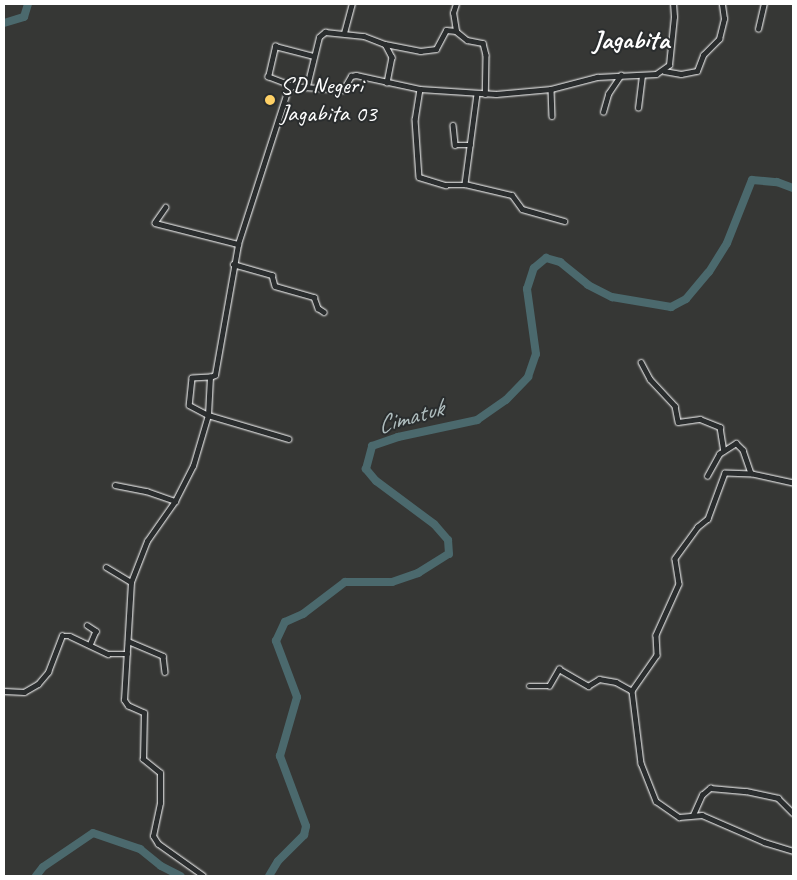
<!DOCTYPE html>
<html>
<head>
<meta charset="utf-8">
<style>
	body { margin:0 }
	#map { position:relative; width:797px; height:880px; overflow:hidden; background:#363735; font-family:Caveat,sans-serif }
	div>[style] { position:absolute }
	[style*='--x'] { left:calc(var(--x)*1px); top:calc(var(--y)*1px); width:calc(var(--w)*1px); rotate:calc(var(--a)*1deg) }
	.river>* { height:8px; margin:-4px; padding:0 4px; transform-origin:4px; border-radius:4px; background:#4b696d }
	.roads { filter:drop-shadow(0 0 1px #fff) drop-shadow(0 0 1px #fff) }
	.street>* { height:4.5px; margin:-2.25px; padding:0 2.25px; transform-origin:2.25px; border-radius:2.25px; background:#2a2d2e }
	.dots>* { width:14px; height:14px; translate:-50% -50%; box-sizing:border-box; border:2px solid #2a2d2e; border-radius:50% }
	span { translate:-50% -50%; white-space:nowrap; text-align:center; line-height:1.15; -webkit-text-stroke:4px #2a2d2e; paint-order:stroke }
	.poi-label { font-size:24px; color:#fff }
	.left { translate:0 -50%; text-align:left }
	.water-label { font-size:25px; color:#aebcbd; font-style:italic }
	.quarter-label { font-size:26px; color:#fff; font-weight:700 }
	.frame { position:absolute; inset:0; border:5px solid #fff; pointer-events:none }
</style>
</head>
<body>
<div id="map">
	<div class="river">
		<i style="--x:4;--y:23;--w:21;--a:-17"></i>
		<i style="--x:24;--y:17;--w:14;--a:-73"></i>
		<i style="--x:36;--y:876;--w:11;--a:-52"></i>
		<i style="--x:43;--y:867;--w:60;--a:-34.2"></i>
		<i style="--x:93;--y:833;--w:50;--a:18.8"></i>
		<i style="--x:140;--y:849;--w:27;--a:39"></i>
		<i style="--x:161;--y:866;--w:22;--a:27"></i>
		<i style="--x:269;--y:876;--w:17;--a:-59"></i>
		<i style="--x:278;--y:861;--w:37;--a:-45"></i>
		<i style="--x:304;--y:835;--w:9;--a:-77"></i>
		<i style="--x:306;--y:826;--w:75;--a:-110.4"></i>
		<i style="--x:280;--y:756;--w:61;--a:-73.9"></i>
		<i style="--x:297;--y:697;--w:60;--a:-110.6"></i>
		<i style="--x:276;--y:641;--w:21;--a:-65"></i>
		<i style="--x:285;--y:622;--w:20;--a:-24"></i>
		<i style="--x:303;--y:614;--w:53;--a:-37.3"></i>
		<i style="--x:345;--y:582;--w:47;--a:0"></i>
		<i style="--x:392;--y:582;--w:28;--a:-19"></i>
		<i style="--x:418;--y:573;--w:36;--a:-32"></i>
		<i style="--x:449;--y:554;--w:14;--a:-94"></i>
		<i style="--x:448;--y:540;--w:21;--a:-131"></i>
		<i style="--x:434;--y:524;--w:72;--a:-143.4"></i>
		<i style="--x:376;--y:481;--w:16;--a:-130"></i>
		<i style="--x:366;--y:469;--w:24;--a:-75"></i>
		<i style="--x:372;--y:446;--w:28;--a:-19"></i>
		<i style="--x:398;--y:437;--w:81;--a:-12.1"></i>
		<i style="--x:477;--y:420;--w:35;--a:-35"></i>
		<i style="--x:506;--y:400;--w:32;--a:-46"></i>
		<i style="--x:528;--y:377;--w:24;--a:-71"></i>
		<i style="--x:536;--y:354;--w:66;--a:-97.9"></i>
		<i style="--x:527;--y:289;--w:22;--a:-72"></i>
		<i style="--x:534;--y:268;--w:16;--a:-40"></i>
		<i style="--x:546;--y:258;--w:15;--a:16"></i>
		<i style="--x:560;--y:262;--w:36;--a:39"></i>
		<i style="--x:588;--y:285;--w:27;--a:27"></i>
		<i style="--x:612;--y:297;--w:60;--a:9.6"></i>
		<i style="--x:671;--y:307;--w:17;--a:-28"></i>
		<i style="--x:686;--y:299;--w:35;--a:-50"></i>
		<i style="--x:709;--y:272;--w:34;--a:-58"></i>
		<i style="--x:727;--y:243;--w:68;--a:-68.4"></i>
		<i style="--x:752;--y:180;--w:25;--a:5"></i>
		<i style="--x:777;--y:182;--w:17;--a:21"></i>
	</div>
	<div class="roads">
		<div class="street">
			<i style="--x:758;--y:29;--w:26;--a:-77"></i>
			<i style="--x:456;--y:31;--w:18;--a:-99"></i>
			<i style="--x:453;--y:13;--w:9;--a:-72"></i>
			<i style="--x:344;--y:33;--w:30;--a:-75"></i>
			<i style="--x:385;--y:44;--w:36;--a:11"></i>
			<i style="--x:420;--y:51;--w:16;--a:-7"></i>
			<i style="--x:436;--y:49;--w:21;--a:-62"></i>
			<i style="--x:446;--y:30;--w:10;--a:6"></i>
			<i style="--x:456;--y:31;--w:14;--a:39"></i>
			<i style="--x:467;--y:40;--w:16;--a:11"></i>
			<i style="--x:483;--y:43;--w:12;--a:76"></i>
			<i style="--x:486;--y:55;--w:39;--a:91"></i>
			<i style="--x:664;--y:71;--w:17;--a:10"></i>
			<i style="--x:681;--y:74;--w:16;--a:-11"></i>
			<i style="--x:697;--y:71;--w:17;--a:-69"></i>
			<i style="--x:703;--y:55;--w:23;--a:-45"></i>
			<i style="--x:719;--y:39;--w:21;--a:-76"></i>
			<i style="--x:724;--y:19;--w:15;--a:-98"></i>
			<i style="--x:292;--y:86;--w:26;--a:-159"></i>
			<i style="--x:268;--y:77;--w:32;--a:-77"></i>
			<i style="--x:275;--y:46;--w:40;--a:14.4"></i>
			<i style="--x:307;--y:86;--w:50;--a:-76.2"></i>
			<i style="--x:319;--y:37;--w:8;--a:-40"></i>
			<i style="--x:325;--y:32;--w:39;--a:6"></i>
			<i style="--x:364;--y:36;--w:22;--a:21"></i>
			<i style="--x:385;--y:44;--w:15;--a:62"></i>
			<i style="--x:392;--y:57;--w:26;--a:101"></i>
			<i style="--x:420;--y:89;--w:30;--a:99"></i>
			<i style="--x:415;--y:119;--w:58;--a:86.1"></i>
			<i style="--x:419;--y:177;--w:28;--a:17"></i>
			<i style="--x:446;--y:185;--w:20;--a:0"></i>
			<i style="--x:551;--y:89;--w:27;--a:88"></i>
			<i style="--x:477;--y:94;--w:91;--a:97.6"></i>
			<i style="--x:465;--y:184;--w:48;--a:13.2"></i>
			<i style="--x:512;--y:195;--w:17;--a:54"></i>
			<i style="--x:522;--y:209;--w:44;--a:15.9"></i>
			<i style="--x:638;--y:108;--w:32;--a:-83"></i>
			<i style="--x:603;--y:112;--w:19;--a:-74"></i>
			<i style="--x:608;--y:94;--w:23;--a:-56"></i>
			<i style="--x:453;--y:125;--w:20;--a:84"></i>
			<i style="--x:455;--y:145;--w:16;--a:0"></i>
			<i style="--x:166;--y:207;--w:19;--a:125"></i>
			<i style="--x:155;--y:223;--w:86;--a:14.2"></i>
			<i style="--x:233;--y:264;--w:41;--a:15.8"></i>
			<i style="--x:272;--y:275;--w:11;--a:75"></i>
			<i style="--x:275;--y:286;--w:41;--a:15.8"></i>
			<i style="--x:314;--y:297;--w:12;--a:70"></i>
			<i style="--x:318;--y:308;--w:7;--a:34"></i>
			<i style="--x:641;--y:362;--w:19;--a:62"></i>
			<i style="--x:650;--y:379;--w:37;--a:47"></i>
			<i style="--x:675;--y:406;--w:16;--a:79"></i>
			<i style="--x:678;--y:422;--w:22;--a:-8"></i>
			<i style="--x:700;--y:419;--w:22;--a:22"></i>
			<i style="--x:720;--y:427;--w:24;--a:81"></i>
			<i style="--x:210;--y:377;--w:18;--a:177"></i>
			<i style="--x:192;--y:378;--w:27;--a:96"></i>
			<i style="--x:189;--y:405;--w:21;--a:28"></i>
			<i style="--x:208;--y:415;--w:84;--a:16.5"></i>
			<i style="--x:707;--y:476;--w:25;--a:-61"></i>
			<i style="--x:719;--y:454;--w:20;--a:-33"></i>
			<i style="--x:736;--y:443;--w:10;--a:45"></i>
			<i style="--x:743;--y:450;--w:24;--a:71"></i>
			<i style="--x:793;--y:483;--w:42;--a:-167.6"></i>
			<i style="--x:752;--y:474;--w:27;--a:-178"></i>
			<i style="--x:725;--y:473;--w:49;--a:110.3"></i>
			<i style="--x:708;--y:519;--w:13;--a:141"></i>
			<i style="--x:698;--y:527;--w:39;--a:126"></i>
			<i style="--x:675;--y:559;--w:25;--a:81"></i>
			<i style="--x:679;--y:584;--w:56;--a:114.3"></i>
			<i style="--x:656;--y:635;--w:20;--a:87"></i>
			<i style="--x:657;--y:655;--w:44;--a:124.8"></i>
			<i style="--x:632;--y:691;--w:73;--a:82.9"></i>
			<i style="--x:641;--y:763;--w:41;--a:68.5"></i>
			<i style="--x:656;--y:801;--w:28;--a:35"></i>
			<i style="--x:679;--y:817;--w:23;--a:-5"></i>
			<i style="--x:702;--y:815;--w:68;--a:23.5"></i>
			<i style="--x:764;--y:842;--w:30;--a:17"></i>
			<i style="--x:115;--y:485;--w:32;--a:11"></i>
			<i style="--x:146;--y:491;--w:31;--a:19"></i>
			<i style="--x:106;--y:567;--w:29;--a:31"></i>
			<i style="--x:87;--y:625;--w:11;--a:34"></i>
			<i style="--x:96;--y:631;--w:15;--a:113"></i>
			<i style="--x:128;--y:641;--w:38;--a:23"></i>
			<i style="--x:163;--y:656;--w:16;--a:83"></i>
			<i style="--x:529;--y:686;--w:20;--a:0"></i>
			<i style="--x:549;--y:686;--w:20;--a:-60"></i>
			<i style="--x:559;--y:669;--w:34;--a:30"></i>
			<i style="--x:588;--y:686;--w:13;--a:-32"></i>
			<i style="--x:599;--y:679;--w:17;--a:10"></i>
			<i style="--x:616;--y:682;--w:18;--a:29"></i>
			<i style="--x:4;--y:691;--w:20;--a:3"></i>
			<i style="--x:24;--y:692;--w:16;--a:-30"></i>
			<i style="--x:38;--y:684;--w:16;--a:-50"></i>
			<i style="--x:48;--y:672;--w:39;--a:-69"></i>
			<i style="--x:62;--y:636;--w:8;--a:0"></i>
			<i style="--x:70;--y:636;--w:42;--a:25.3"></i>
			<i style="--x:108;--y:654;--w:20;--a:0"></i>
			<i style="--x:693;--y:815;--w:22;--a:-66"></i>
			<i style="--x:702;--y:795;--w:11;--a:-41"></i>
			<i style="--x:710;--y:788;--w:36;--a:5"></i>
			<i style="--x:746;--y:791;--w:33;--a:12"></i>
			<i style="--x:778;--y:798;--w:21;--a:45"></i>
			<i style="--x:203;--y:876;--w:55;--a:-144.6"></i>
			<i style="--x:158;--y:844;--w:9;--a:-122"></i>
			<i style="--x:153;--y:836;--w:34;--a:-78"></i>
			<i style="--x:160;--y:803;--w:30;--a:-90"></i>
			<i style="--x:160;--y:773;--w:22;--a:-141"></i>
			<i style="--x:143;--y:759;--w:46;--a:-88.8"></i>
			<i style="--x:144;--y:713;--w:17;--a:-156"></i>
			<i style="--x:128;--y:706;--w:7;--a:-124"></i>
			<i style="--x:124;--y:700;--w:118;--a:-86.6"></i>
			<i style="--x:131;--y:582;--w:44;--a:-68.7"></i>
			<i style="--x:147;--y:541;--w:49;--a:-55"></i>
			<i style="--x:175;--y:501;--w:39;--a:-63"></i>
			<i style="--x:193;--y:466;--w:53;--a:-73.6"></i>
			<i style="--x:208;--y:415;--w:38;--a:-87"></i>
			<i style="--x:210;--y:377;--w:5;--a:-22"></i>
			<i style="--x:215;--y:375;--w:133;--a:-80"></i>
			<i style="--x:238;--y:244;--w:160;--a:-72.1"></i>
			<i style="--x:287;--y:92;--w:8;--a:-50"></i>
			<i style="--x:292;--y:86;--w:51;--a:4.5"></i>
			<i style="--x:343;--y:90;--w:16;--a:-60"></i>
			<i style="--x:351;--y:76;--w:5;--a:-11"></i>
			<i style="--x:356;--y:75;--w:66;--a:12.3"></i>
			<i style="--x:420;--y:89;--w:76;--a:3.8"></i>
			<i style="--x:496;--y:94;--w:55;--a:-5.2"></i>
			<i style="--x:551;--y:89;--w:48;--a:-14.6"></i>
			<i style="--x:597;--y:77;--w:59;--a:-2.9"></i>
			<i style="--x:656;--y:74;--w:16;--a:-35"></i>
			<i style="--x:669;--y:65;--w:48;--a:-84.1"></i>
			<i style="--x:674;--y:17;--w:13;--a:-94"></i>
		</div>
	</div>
	<div class="dots">
		<i style="left:270px;top:100px;background:#ffd166"></i>
	</div>
	<div class="poi-label">
		<span class="left" style="left:280px;top:100px">SD Negeri<br>Jagabita 03</span>
	</div>
	<div class="water-label">
		<span style="left:410px;top:417px;rotate:-16deg">Cimatuk</span>
	</div>
	<div class="quarter-label">
		<span style="left:631px;top:40px">Jagabita</span>
	</div>
	<div class="frame"></div>
</div>
</body>
</html>
